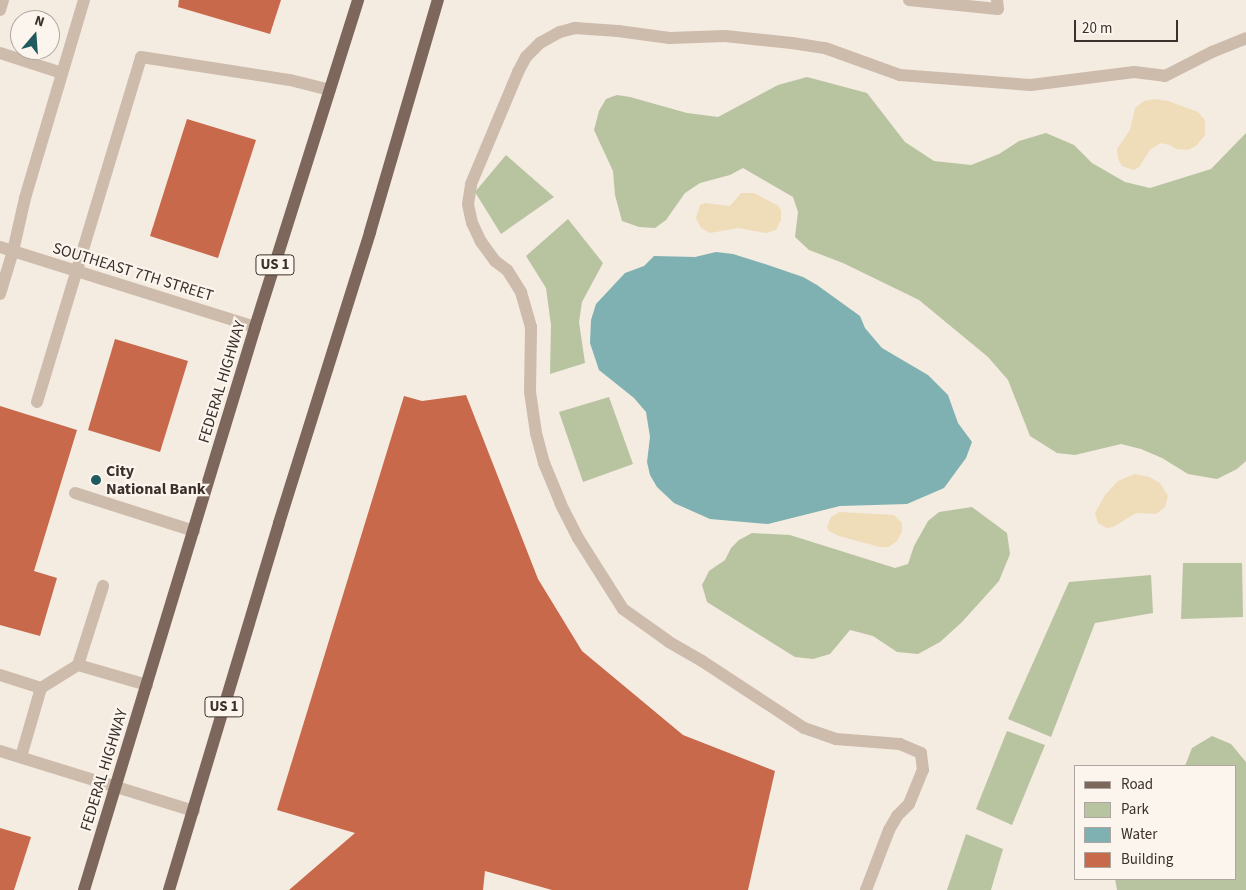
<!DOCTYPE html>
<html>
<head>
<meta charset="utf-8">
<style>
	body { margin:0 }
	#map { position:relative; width:1246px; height:890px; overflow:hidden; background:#f4ebe1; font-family:"Source Sans 3",sans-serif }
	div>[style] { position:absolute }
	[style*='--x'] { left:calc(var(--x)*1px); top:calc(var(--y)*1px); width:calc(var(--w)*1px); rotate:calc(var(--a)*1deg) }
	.green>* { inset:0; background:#b8c4a0 }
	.sand>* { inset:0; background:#efdcb8 }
	.water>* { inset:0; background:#7fb0b2 }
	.building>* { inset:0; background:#c8694b }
	.service>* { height:12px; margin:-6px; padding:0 6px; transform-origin:6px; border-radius:6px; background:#cdbbac }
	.minor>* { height:12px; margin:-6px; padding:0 6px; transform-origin:6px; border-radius:6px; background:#cdbbac }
	.primary>* { height:12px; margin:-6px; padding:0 6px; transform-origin:6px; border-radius:6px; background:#7d675c }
	.dots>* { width:14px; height:14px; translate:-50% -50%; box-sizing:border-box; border:2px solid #fbf5ee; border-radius:50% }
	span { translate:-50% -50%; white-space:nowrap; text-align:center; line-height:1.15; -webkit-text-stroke:4.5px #fbf5ee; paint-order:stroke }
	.shield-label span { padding:1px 4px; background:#fbf5ee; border:1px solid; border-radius:4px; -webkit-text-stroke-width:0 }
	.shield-label { font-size:15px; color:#3b302b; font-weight:700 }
	.street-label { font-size:16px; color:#3b302b }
	.poi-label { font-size:16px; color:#3b302b; font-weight:700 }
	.left { translate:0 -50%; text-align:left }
	.legend { position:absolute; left:1074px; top:765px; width:162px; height:115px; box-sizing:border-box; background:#fbf5ee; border:1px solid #aea6a0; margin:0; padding:6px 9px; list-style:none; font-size:15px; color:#3b302b }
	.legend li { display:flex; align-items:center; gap:10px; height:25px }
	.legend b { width:25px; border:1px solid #aea6a0 }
	.north { position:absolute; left:10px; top:10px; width:50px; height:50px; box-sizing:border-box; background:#fbf5ee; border:1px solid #aea6a0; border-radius:50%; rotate:18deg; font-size:14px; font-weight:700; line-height:20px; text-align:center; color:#3b302b }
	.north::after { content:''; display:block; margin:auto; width:18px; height:22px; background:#1f5a5e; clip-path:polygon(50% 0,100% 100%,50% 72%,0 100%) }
	.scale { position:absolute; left:1074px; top:20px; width:104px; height:22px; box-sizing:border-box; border:2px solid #3b302b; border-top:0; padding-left:6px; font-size:15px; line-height:18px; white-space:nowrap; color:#3b302b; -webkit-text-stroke:4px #fbf5ee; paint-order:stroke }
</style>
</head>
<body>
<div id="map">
	<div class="green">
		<i style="clip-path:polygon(807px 77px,867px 93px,905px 142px,934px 161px,971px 165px,999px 154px,1019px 141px,1046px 133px,1074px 145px,1092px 163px,1125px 182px,1150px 188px,1211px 169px,1246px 133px,1246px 461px,1237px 469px,1217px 479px,1188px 474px,1162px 458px,1141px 449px,1121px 444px,1075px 455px,1057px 453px,1030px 436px,1008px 380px,988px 357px,919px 300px,843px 263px,809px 250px,795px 237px,798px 212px,793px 197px,743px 168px,730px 175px,700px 183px,685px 193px,666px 220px,655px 228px,639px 227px,622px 221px,615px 195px,613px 171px,594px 130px,599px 111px,606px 99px,617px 95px,630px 97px,687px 113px,718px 117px,778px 85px)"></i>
		<i style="clip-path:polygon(506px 155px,554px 197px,501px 234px,475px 192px)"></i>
		<i style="clip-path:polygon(568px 219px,603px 263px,582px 302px,579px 322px,585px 363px,550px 374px,551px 325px,546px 288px,526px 256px)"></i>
		<i style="clip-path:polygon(609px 397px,633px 464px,583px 482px,559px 412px)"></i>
		<i style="clip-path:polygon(972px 507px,1007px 533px,1010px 554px,999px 581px,962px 622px,940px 642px,918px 654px,897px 652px,873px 636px,850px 630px,830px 654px,813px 659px,795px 657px,707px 602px,702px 585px,709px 571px,725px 560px,731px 548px,739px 540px,752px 533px,790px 535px,895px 568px,908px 564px,914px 546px,928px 521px,939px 512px)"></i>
		<i style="clip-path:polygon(1183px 563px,1242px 563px,1243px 617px,1181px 619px)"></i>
		<i style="clip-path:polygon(1151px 575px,1153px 613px,1095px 623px,1051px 737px,1008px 719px,1069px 582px)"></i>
		<i style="clip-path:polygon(1007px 731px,1045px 745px,1012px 825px,976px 809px)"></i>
		<i style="clip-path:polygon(1212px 736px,1231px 744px,1246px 762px,1246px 890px,1117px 890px,1115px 879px,1235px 879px,1235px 766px,1185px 766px,1192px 748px)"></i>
		<i style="clip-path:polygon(966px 834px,1003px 849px,991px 890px,947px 890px)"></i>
	</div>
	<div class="sand">
		<i style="clip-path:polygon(1155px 99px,1168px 101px,1198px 112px,1205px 120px,1205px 135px,1196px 146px,1188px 150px,1176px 149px,1170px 145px,1160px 143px,1150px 150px,1139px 167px,1134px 170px,1122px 166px,1118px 159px,1117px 149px,1130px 130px,1135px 108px,1144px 101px)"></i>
		<i style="clip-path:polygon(741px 193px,754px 193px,777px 205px,781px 210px,781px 220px,776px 230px,766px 233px,738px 228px,710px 233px,701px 228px,696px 218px,700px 205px,705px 203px,730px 206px)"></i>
		<i style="clip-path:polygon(1135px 474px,1149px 477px,1160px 483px,1168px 496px,1165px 507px,1156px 514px,1136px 513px,1113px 527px,1107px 528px,1098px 523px,1095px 513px,1105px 495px,1118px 481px)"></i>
		<i style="clip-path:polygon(840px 512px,894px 515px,902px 523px,902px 532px,897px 541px,889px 547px,880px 547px,839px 536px,829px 531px,827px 527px,831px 517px)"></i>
	</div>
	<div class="water">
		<i style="clip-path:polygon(716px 252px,733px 254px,765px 264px,803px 277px,817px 285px,860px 316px,865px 328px,882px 348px,928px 375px,948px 395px,958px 423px,972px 442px,966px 458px,944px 488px,907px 504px,840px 506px,768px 524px,710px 519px,674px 503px,657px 487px,650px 475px,647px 462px,650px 437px,646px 412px,634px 398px,599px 370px,590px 343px,591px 320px,596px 304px,625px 273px,644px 266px,654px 256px,695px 257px)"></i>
	</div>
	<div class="building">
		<i style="clip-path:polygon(179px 0,281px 0,270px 34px,178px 7px)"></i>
		<i style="clip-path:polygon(187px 119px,256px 140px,218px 258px,150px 236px)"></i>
		<i style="clip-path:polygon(115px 339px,188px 361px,160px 452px,88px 430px)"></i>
		<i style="clip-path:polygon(466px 395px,538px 579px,582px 651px,683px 735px,775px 771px,748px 890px,552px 890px,485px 871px,483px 890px,289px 890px,355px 833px,277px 810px,404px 396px,422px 401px)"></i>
		<i style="clip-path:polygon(0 406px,77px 430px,34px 571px,57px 578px,40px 636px,0 625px)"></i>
		<i style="clip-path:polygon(0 828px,31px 837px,14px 890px,0 890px)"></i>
	</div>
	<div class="service">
		<i style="--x:909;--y:0;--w:89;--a:5.8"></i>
		<i style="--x:998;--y:9;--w:9;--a:-96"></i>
		<i style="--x:0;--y:10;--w:10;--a:-73"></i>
		<i style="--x:0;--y:53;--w:65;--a:17.9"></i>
		<i style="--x:0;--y:294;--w:45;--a:-73.2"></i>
		<i style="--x:13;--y:251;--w:54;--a:-77.2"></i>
		<i style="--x:25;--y:198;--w:207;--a:-73.4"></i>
		<i style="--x:37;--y:402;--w:360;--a:-73.2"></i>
		<i style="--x:141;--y:57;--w:151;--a:8.8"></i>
		<i style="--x:290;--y:80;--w:41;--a:14"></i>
		<i style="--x:75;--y:493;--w:125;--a:17.7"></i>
		<i style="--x:78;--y:665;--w:83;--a:-72.4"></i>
		<i style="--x:0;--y:675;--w:43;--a:17.6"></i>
		<i style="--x:41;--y:688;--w:72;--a:106.2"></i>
		<i style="--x:41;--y:688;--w:44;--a:-31.9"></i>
		<i style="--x:78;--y:665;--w:72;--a:16.2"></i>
		<i style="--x:866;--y:890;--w:64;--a:-69"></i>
		<i style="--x:889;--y:830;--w:16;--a:-60"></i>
		<i style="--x:897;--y:816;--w:17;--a:-45"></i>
		<i style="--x:909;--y:804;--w:37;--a:-68"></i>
		<i style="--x:923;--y:770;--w:17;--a:-97"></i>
		<i style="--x:921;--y:753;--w:23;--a:-157"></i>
		<i style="--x:900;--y:744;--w:64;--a:-175.5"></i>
		<i style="--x:836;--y:739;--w:34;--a:-161"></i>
		<i style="--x:804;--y:728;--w:122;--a:-146.7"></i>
		<i style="--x:702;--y:661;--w:39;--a:-150"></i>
		<i style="--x:668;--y:641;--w:55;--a:-144.6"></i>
		<i style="--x:623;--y:609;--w:84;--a:-122.4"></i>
		<i style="--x:578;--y:538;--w:38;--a:-117"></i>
		<i style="--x:561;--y:504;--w:44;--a:-112.5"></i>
		<i style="--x:544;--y:463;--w:31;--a:-105"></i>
		<i style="--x:536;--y:433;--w:41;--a:-98.3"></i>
		<i style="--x:530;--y:392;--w:65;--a:-89.1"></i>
		<i style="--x:531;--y:327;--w:36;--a:-106"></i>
		<i style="--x:521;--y:292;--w:26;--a:-122"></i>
		<i style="--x:507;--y:270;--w:15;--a:-143"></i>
		<i style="--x:495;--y:261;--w:24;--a:-126"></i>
		<i style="--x:481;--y:242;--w:21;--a:-115"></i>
		<i style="--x:472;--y:223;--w:19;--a:-102"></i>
		<i style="--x:468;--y:204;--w:20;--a:-81"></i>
		<i style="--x:471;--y:184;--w:121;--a:-67.2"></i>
		<i style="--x:518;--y:72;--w:17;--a:-62"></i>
		<i style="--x:526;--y:57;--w:20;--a:-45"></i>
		<i style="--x:540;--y:43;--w:23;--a:-29"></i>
		<i style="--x:560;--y:32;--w:16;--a:-15"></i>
		<i style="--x:575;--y:28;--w:43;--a:4"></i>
		<i style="--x:618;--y:31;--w:52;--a:7.7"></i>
		<i style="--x:670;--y:38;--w:55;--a:-2.1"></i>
		<i style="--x:725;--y:36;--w:67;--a:6"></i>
		<i style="--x:792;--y:43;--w:33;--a:9"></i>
		<i style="--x:825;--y:48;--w:80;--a:19.8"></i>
		<i style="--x:900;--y:75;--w:131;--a:4.4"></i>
		<i style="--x:1031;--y:85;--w:104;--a:-7.2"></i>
		<i style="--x:1134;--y:72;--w:31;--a:7"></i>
		<i style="--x:1165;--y:76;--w:53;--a:-27.1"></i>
		<i style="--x:1212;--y:52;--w:37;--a:-22"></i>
	</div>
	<div class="minor">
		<i style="--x:0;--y:247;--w:267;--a:17.4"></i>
		<i style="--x:0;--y:751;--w:203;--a:17.2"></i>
	</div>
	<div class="primary">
		<i style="--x:84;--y:890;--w:588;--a:-73.1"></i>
		<i style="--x:255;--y:327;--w:343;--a:-72.5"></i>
		<i style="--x:169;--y:890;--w:383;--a:-73.3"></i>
		<i style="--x:279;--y:523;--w:305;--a:-72.6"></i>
		<i style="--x:370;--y:232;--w:242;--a:-73.7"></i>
	</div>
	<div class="dots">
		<i style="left:96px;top:480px;background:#1f5a5e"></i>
	</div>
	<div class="shield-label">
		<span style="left:275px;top:265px">US 1</span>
		<span style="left:224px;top:707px">US 1</span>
	</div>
	<div class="street-label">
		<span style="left:133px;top:272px;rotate:17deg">SOUTHEAST 7TH STREET</span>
		<span style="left:222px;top:382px;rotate:-73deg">FEDERAL HIGHWAY</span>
		<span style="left:104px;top:770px;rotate:-73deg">FEDERAL HIGHWAY</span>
	</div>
	<div class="poi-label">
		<span class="left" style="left:106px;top:480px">City<br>National Bank</span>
	</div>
	<ul class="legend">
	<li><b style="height:6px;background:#7d675c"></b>Road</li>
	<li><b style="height:14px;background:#b8c4a0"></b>Park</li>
	<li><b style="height:14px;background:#7fb0b2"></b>Water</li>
	<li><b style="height:14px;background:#c8694b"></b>Building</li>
	</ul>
	<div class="north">N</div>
	<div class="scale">20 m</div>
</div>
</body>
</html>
